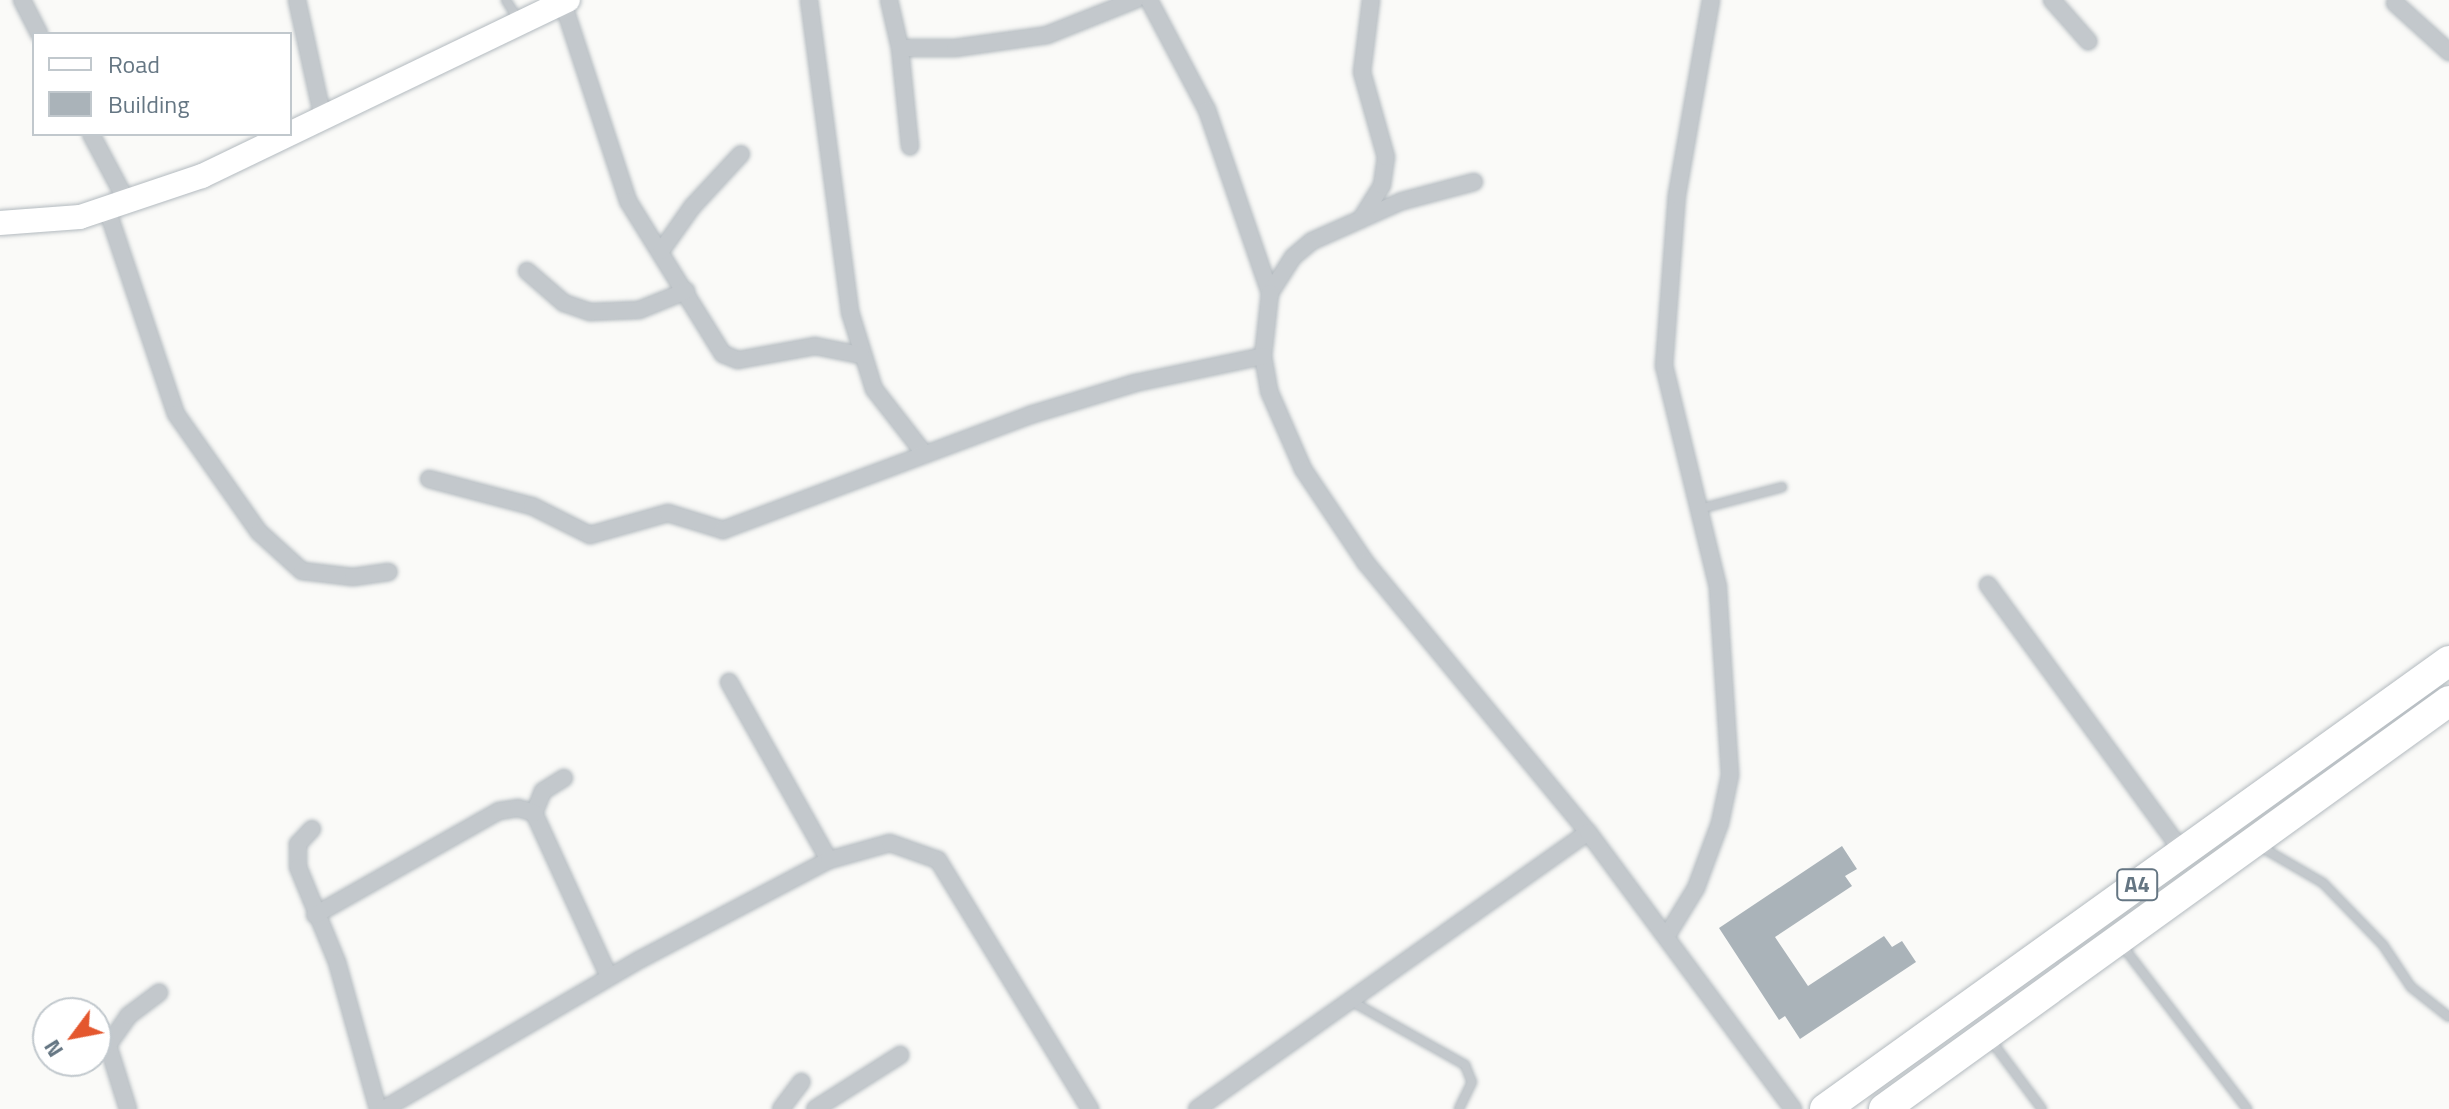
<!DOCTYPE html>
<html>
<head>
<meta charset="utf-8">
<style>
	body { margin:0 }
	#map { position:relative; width:2449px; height:1109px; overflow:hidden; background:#fafaf8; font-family:"Titillium Web",sans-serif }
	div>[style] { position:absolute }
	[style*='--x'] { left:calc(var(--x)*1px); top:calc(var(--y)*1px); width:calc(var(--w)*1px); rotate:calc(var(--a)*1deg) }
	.building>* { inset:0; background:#aab3b9 }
	.roads { filter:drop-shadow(0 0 2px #b3babf) drop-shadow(0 0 2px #b3babf) }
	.lane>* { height:8px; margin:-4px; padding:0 4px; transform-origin:4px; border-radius:4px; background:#c3c8cc }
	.street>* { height:16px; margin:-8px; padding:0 8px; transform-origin:8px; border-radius:8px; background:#c3c8cc }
	.secondary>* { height:24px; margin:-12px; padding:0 12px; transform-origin:12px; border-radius:12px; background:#fff }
	.highway>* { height:30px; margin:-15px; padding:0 15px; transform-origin:15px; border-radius:15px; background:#fff }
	span { translate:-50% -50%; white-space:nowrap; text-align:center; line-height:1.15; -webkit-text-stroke:8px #fff; paint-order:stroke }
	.shield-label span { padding:2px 6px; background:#fff; border:2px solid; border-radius:6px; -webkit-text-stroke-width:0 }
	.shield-label { font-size:22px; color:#657683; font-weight:700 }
	.legend { position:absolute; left:32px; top:32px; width:260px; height:104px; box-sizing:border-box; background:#fff; border:2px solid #c1c8cd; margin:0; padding:10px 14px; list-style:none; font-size:24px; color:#657683 }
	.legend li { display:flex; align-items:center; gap:16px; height:40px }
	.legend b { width:40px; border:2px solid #c1c8cd }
	.north { position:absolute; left:32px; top:997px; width:80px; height:80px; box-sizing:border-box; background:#fff; border:2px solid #c1c8cd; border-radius:50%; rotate:238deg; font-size:22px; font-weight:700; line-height:32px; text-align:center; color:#657683 }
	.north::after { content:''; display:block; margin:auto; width:28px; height:36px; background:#e4572e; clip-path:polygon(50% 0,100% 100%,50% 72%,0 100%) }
</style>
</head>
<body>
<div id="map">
	<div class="building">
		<i style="clip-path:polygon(1842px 846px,1857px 869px,1845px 876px,1852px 886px,1775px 937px,1808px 986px,1884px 936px,1892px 947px,1902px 941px,1916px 962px,1800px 1039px,1785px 1016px,1779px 1020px,1719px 928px)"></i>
	</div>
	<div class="roads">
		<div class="lane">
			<i style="--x:506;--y:0;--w:22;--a:58"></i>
			<i style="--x:1699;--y:509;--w:86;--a:-14.8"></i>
			<i style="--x:2261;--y:847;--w:72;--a:30.1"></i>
			<i style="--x:2323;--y:883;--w:86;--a:45.9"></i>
			<i style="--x:2383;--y:945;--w:50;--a:56.3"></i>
			<i style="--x:2411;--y:987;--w:48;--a:38.3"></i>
			<i style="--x:2121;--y:944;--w:208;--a:52.6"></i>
			<i style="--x:1351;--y:1001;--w:131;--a:29.3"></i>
			<i style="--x:1465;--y:1065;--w:18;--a:68"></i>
			<i style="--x:1472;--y:1082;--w:30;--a:116"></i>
			<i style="--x:1990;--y:1039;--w:87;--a:53.4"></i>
		</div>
		<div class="street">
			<i style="--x:22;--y:0;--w:38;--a:63"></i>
			<i style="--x:297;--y:0;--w:121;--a:77.6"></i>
			<i style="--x:809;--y:0;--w:315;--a:82.5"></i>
			<i style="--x:850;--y:312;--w:81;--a:72.7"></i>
			<i style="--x:874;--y:389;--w:80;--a:52.1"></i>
			<i style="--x:889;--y:0;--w:49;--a:77.1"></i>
			<i style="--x:900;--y:48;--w:99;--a:84.2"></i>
			<i style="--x:1149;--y:0;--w:124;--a:62.2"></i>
			<i style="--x:1207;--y:110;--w:194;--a:71"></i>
			<i style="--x:2052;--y:0;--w:55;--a:48.7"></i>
			<i style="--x:563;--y:3;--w:208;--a:71.8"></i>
			<i style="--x:628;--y:201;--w:180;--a:58.2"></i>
			<i style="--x:723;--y:354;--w:16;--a:22"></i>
			<i style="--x:738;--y:360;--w:78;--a:-10.3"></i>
			<i style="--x:815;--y:346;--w:47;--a:11.1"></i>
			<i style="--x:2395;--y:3;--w:73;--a:42.2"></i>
			<i style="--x:900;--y:48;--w:55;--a:0"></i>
			<i style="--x:955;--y:48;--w:93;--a:-8"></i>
			<i style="--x:1047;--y:35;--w:95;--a:-21.7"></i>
			<i style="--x:91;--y:134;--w:79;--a:62.1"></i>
			<i style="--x:1474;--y:182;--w:74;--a:165.2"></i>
			<i style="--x:1402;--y:201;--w:98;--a:156"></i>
			<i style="--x:1312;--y:241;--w:25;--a:140"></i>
			<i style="--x:1293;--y:257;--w:43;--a:122.6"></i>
			<i style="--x:1270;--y:293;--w:63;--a:96.3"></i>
			<i style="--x:1263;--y:356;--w:36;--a:80"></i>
			<i style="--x:1269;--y:391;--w:85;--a:66.4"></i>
			<i style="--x:1303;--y:469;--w:113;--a:56.2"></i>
			<i style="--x:1366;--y:563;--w:349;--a:50.5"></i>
			<i style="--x:107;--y:209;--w:216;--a:71.4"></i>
			<i style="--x:176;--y:414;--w:144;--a:54.9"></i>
			<i style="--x:259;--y:532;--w:58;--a:42.2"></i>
			<i style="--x:302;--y:571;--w:51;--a:6.7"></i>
			<i style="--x:353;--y:577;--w:36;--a:-8"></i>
			<i style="--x:1361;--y:219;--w:40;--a:-58"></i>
			<i style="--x:1382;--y:185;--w:28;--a:-82"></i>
			<i style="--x:1386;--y:157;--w:88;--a:-105.8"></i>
			<i style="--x:1362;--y:72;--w:73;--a:-82.9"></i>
			<i style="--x:661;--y:251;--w:54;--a:-54.8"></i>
			<i style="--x:692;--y:207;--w:72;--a:-47.2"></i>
			<i style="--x:527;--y:271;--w:49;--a:40.9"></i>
			<i style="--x:564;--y:303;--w:28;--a:19"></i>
			<i style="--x:590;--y:312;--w:49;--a:-2.3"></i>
			<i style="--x:639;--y:310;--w:51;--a:-22"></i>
			<i style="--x:429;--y:479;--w:106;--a:14.7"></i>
			<i style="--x:532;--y:506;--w:65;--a:26.6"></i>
			<i style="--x:590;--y:535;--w:81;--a:-15.8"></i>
			<i style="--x:668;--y:513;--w:58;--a:17.2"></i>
			<i style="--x:723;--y:530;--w:328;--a:-20.5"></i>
			<i style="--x:1030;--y:415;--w:110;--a:-16.9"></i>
			<i style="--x:1135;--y:383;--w:131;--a:-11.9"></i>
			<i style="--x:1988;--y:585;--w:331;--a:53.9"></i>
			<i style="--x:729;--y:682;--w:204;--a:60.7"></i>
			<i style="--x:564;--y:778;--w:25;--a:148"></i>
			<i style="--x:543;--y:791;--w:24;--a:112"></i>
			<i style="--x:534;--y:813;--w:180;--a:65.4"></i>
			<i style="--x:312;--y:829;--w:21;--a:133"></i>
			<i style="--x:298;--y:844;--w:23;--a:90"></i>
			<i style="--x:298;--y:867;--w:103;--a:67.7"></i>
			<i style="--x:337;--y:962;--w:153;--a:74.4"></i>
			<i style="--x:315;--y:915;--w:211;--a:-29.5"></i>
			<i style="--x:499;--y:811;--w:19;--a:-9"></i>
			<i style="--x:518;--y:808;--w:17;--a:17"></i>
			<i style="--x:1666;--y:937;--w:57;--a:-58.5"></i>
			<i style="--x:1696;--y:888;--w:69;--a:-69.7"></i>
			<i style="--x:1720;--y:823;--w:49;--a:-78.2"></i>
			<i style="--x:1730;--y:775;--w:188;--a:-93.7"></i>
			<i style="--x:1718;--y:587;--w:228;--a:-103.7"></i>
			<i style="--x:1664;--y:366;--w:171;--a:-85.7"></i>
			<i style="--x:1677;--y:195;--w:198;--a:-80.1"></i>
			<i style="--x:128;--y:1109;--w:67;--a:-107.4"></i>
			<i style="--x:108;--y:1045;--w:35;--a:-55"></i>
			<i style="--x:128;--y:1016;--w:39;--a:-37"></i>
			<i style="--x:384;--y:1109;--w:298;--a:-30.3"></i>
			<i style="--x:641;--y:959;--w:212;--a:-27.8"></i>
			<i style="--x:829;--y:860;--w:63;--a:-15.6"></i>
			<i style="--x:890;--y:843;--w:51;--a:19.5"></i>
			<i style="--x:938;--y:860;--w:292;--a:58.6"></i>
			<i style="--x:781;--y:1109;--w:34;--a:-53"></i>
			<i style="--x:815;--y:1109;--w:101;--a:-32.4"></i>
			<i style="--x:1197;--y:1109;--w:479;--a:-35.3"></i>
			<i style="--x:1588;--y:832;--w:345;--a:53.5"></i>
		</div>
		<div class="secondary">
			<i style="--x:0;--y:223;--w:80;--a:-4.3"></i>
			<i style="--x:80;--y:217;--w:129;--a:-18.6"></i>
			<i style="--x:202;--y:176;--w:406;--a:-25.7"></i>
		</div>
		<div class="highway">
			<i style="--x:1825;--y:1109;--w:768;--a:-35.68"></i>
			<i style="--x:1884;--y:1109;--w:697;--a:-35.83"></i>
		</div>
	</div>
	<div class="shield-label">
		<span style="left:2137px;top:885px">A4</span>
	</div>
	<ul class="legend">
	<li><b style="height:10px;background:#fff"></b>Road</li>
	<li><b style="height:22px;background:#aab3b9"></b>Building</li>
	</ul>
	<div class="north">N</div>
</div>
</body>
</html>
